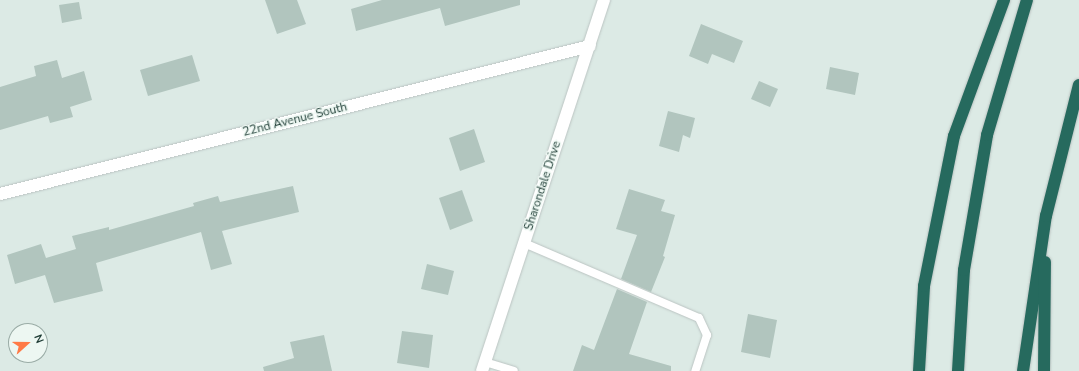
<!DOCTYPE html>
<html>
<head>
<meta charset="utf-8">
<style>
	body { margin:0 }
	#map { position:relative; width:1079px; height:371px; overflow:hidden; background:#dceae5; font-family:"Nunito Sans",sans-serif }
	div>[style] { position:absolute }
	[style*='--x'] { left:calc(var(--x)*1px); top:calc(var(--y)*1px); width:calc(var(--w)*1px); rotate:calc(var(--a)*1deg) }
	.building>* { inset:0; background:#b1c5be }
	.roads { filter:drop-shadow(0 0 1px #bbc4c2) drop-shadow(0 0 1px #bbc4c2) }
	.service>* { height:8px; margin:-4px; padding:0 4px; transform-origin:4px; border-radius:4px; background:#fff }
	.minor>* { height:12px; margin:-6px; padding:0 6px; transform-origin:6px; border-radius:6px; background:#fff }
	.motorway>* { height:12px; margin:-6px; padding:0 6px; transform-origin:6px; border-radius:6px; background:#266a5e }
	span { translate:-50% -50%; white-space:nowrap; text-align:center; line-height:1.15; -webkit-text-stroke:3px #edf7f2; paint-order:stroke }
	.street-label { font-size:12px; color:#1d3b34 }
	.north { position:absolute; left:8px; top:323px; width:40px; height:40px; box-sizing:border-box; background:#edf7f2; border:1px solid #9aaca6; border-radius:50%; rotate:69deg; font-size:11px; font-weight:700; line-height:16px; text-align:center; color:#1d3b34 }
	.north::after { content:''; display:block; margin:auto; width:14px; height:18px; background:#ff7a46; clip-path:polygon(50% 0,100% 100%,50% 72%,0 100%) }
</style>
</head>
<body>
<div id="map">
	<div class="building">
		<i style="clip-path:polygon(265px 0,297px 0,306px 24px,277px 34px)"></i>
		<i style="clip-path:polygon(382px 0,520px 0,520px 5px,445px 26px,440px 8px,356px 31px,351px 9px)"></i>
		<i style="clip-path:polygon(79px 2px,82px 19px,62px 23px,59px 5px)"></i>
		<i style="clip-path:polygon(701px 24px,743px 41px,734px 63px,712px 54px,708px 64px,689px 56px)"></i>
		<i style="clip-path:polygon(192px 55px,200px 81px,148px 96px,140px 70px)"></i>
		<i style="clip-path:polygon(57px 60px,62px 78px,84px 71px,92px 100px,70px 107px,73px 117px,50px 123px,48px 116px,0 130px,0 87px,36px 76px,34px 66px)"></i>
		<i style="clip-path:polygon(830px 67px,859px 73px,855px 95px,826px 89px)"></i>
		<i style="clip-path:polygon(759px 81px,778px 89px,770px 107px,751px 99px)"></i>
		<i style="clip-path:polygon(668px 111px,695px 118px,690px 138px,683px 135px,679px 152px,659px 146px)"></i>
		<i style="clip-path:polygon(474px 129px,485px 162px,460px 171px,449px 138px)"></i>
		<i style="clip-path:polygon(293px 186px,299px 212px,222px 231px,232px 264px,211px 270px,201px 232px,96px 263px,103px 291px,54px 303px,45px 275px,15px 284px,7px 255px,41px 244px,46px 258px,76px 249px,72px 236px,109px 227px,109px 230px,194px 206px,193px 203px,218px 196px,220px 202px)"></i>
		<i style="clip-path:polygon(629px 189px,665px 200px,661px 211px,675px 215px,663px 256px,665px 257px,651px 292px,621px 279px,637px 235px,616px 229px)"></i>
		<i style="clip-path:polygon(462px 190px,473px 221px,450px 230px,439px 198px)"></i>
		<i style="clip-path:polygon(427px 264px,454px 271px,448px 295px,421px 289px)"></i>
		<i style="clip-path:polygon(617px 289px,647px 302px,629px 354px,671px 366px,671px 371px,573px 371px,582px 345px,594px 350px)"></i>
		<i style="clip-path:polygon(748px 314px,777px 320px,770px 358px,741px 352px)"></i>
		<i style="clip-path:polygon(402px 331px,433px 335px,429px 368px,397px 363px)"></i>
		<i style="clip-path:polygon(324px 335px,332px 371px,264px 371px,263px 367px,294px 358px,290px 342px)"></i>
	</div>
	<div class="roads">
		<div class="service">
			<i style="--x:524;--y:243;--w:190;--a:23.2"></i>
			<i style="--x:699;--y:318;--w:19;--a:65"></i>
			<i style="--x:707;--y:335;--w:38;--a:108"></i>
			<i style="--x:485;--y:362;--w:30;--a:17"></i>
		</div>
		<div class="minor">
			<i style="--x:0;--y:194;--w:608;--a:-14.08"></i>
			<i style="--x:482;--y:371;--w:391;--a:-71.8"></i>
		</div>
		<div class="motorway">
			<i style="--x:919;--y:371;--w:85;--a:-86.6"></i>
			<i style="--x:924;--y:286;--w:153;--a:-78.7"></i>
			<i style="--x:954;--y:136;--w:145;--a:-69.8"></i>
			<i style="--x:958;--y:371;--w:101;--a:-86.6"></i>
			<i style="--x:964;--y:270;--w:137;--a:-80.3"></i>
			<i style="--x:987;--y:135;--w:141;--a:-73.5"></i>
			<i style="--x:1023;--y:371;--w:157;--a:-81.6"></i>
			<i style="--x:1046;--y:216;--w:135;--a:-75.9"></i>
			<i style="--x:1044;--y:371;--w:109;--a:-89.5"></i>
		</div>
	</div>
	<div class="street-label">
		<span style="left:295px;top:120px;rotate:-14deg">22nd Avenue South</span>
		<span style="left:543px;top:186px;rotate:-72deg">Sharondale Drive</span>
	</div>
	<div class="north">N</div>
</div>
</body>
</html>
